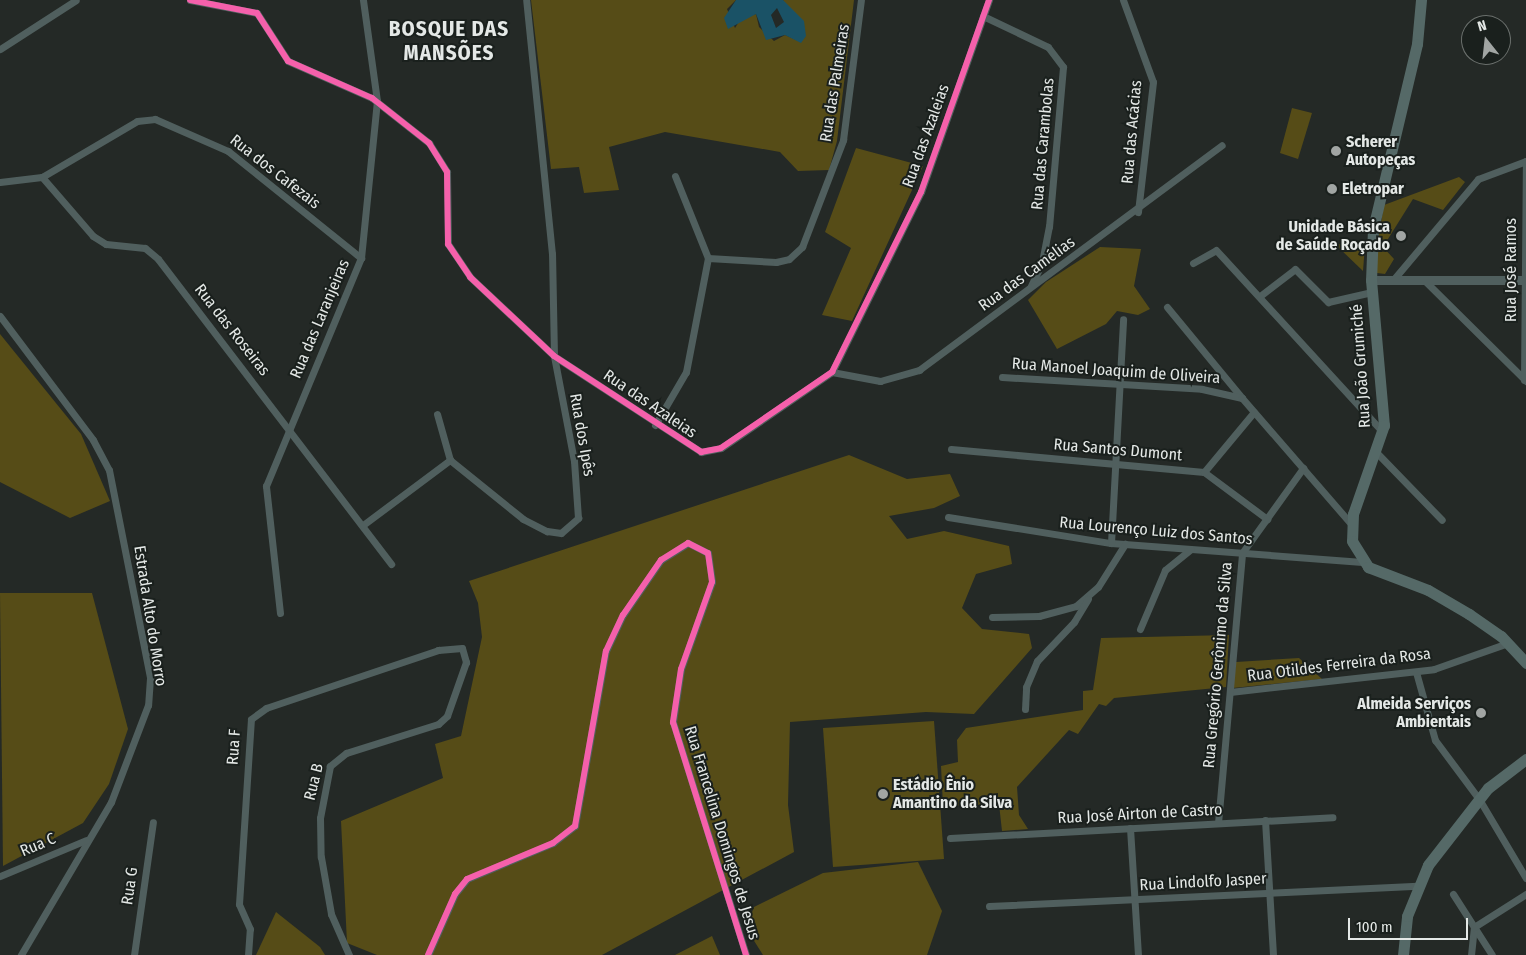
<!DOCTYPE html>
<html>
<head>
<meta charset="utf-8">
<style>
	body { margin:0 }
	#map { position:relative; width:1526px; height:955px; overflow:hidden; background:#242926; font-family:"Fira Sans Condensed",sans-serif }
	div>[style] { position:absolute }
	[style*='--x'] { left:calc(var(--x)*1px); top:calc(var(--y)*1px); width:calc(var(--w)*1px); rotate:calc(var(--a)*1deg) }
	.green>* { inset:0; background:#564c17 }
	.water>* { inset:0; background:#1a5266 }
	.minor>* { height:7px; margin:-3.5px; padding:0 3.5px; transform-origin:3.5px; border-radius:3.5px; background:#505f5e }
	.tertiary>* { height:9px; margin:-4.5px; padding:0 4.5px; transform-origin:4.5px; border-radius:4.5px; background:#505f5e }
	.primary>* { height:11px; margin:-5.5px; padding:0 5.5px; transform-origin:5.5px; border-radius:5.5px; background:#556967 }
	.cycleway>* { height:6px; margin:-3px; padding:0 3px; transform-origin:3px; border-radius:3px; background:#f560ab }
	.dots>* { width:14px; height:14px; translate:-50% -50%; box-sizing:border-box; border:2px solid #1a201d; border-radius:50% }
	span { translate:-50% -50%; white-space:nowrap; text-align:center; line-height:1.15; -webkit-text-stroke:4px #1a201d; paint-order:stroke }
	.street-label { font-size:16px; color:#e4e8e6 }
	.poi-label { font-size:16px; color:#e4e8e6; font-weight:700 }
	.left { translate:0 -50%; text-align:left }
	.right { translate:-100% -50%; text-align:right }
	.district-label { font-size:21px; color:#e4e8e6; font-weight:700; letter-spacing:1px }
	.north { position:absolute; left:1461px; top:15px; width:50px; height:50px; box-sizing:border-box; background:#1a201d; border:1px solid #6b706d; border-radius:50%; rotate:344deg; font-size:14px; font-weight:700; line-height:20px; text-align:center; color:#e4e8e6 }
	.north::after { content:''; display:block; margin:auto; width:18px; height:22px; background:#a1a5a3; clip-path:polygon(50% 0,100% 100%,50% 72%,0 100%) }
	.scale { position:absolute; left:1348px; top:918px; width:120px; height:22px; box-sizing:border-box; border:2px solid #e4e8e6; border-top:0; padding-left:6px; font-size:15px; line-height:18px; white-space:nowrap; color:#e4e8e6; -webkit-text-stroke:4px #1a201d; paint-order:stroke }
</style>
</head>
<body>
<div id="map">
	<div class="green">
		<i style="clip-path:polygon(531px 0,736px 0,727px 9px,735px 28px,740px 20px,756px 14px,759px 27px,774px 41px,785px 35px,801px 42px,783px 0,854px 0,837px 141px,829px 170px,798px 171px,780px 152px,665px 132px,609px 147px,619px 190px,584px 193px,579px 167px,551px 169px)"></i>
		<i style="clip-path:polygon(1292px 108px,1312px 113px,1298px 159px,1280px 153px)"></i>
		<i style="clip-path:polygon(856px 148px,923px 166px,852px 321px,822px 315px,851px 248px,825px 232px)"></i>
		<i style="clip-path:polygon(1459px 177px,1465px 182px,1443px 210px,1413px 199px,1383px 247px,1394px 259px,1385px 274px,1377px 273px,1374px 263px,1384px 205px)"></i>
		<i style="clip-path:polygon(1337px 244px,1365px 245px,1363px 271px,1337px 246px)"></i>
		<i style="clip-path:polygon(1100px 247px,1141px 249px,1134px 286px,1150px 309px,1138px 315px,1117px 311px,1106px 324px,1057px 349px,1028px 300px,1046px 282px)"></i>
		<i style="clip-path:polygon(0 334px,81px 434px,110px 501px,70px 518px,0 482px)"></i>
		<i style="clip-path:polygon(849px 455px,907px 479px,950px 474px,960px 496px,934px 508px,889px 516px,907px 539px,944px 531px,1009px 546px,1012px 564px,976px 574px,962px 608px,982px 629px,1029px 634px,1032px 648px,974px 714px,926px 712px,790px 722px,788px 805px,794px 852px,602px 955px,377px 955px,347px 943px,341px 821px,443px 778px,435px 744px,461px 736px,482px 637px,478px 603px,469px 581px)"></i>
		<i style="clip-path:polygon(0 593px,92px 593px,128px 729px,109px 784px,83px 823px,3px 866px)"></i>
		<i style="clip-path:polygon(1229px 635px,1226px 687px,1114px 698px,1106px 706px,1099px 704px,1078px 734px,1069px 730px,1017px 787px,1019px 815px,1028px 829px,1002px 831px,999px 804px,943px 806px,941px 766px,958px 762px,957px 740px,966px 728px,1083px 710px,1083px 691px,1093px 690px,1101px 638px)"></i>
		<i style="clip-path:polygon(1299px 658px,1322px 679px,1233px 688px,1236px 662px)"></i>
		<i style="clip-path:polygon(934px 721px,944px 859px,833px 867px,823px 728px)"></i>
		<i style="clip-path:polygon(918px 862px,942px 911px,927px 955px,763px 955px,746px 928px,754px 907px,823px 873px)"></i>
		<i style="clip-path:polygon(276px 912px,320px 947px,325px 955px,256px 955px)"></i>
		<i style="clip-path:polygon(712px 936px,720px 955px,675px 955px)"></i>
	</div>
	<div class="water">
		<i style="clip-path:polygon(evenodd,736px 0,783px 0,804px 21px,806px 36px,801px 43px,785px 35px,766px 40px,756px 14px,728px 29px,724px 18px,736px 0,777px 8px,784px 22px,776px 28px,771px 15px,777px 8px)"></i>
	</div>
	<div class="minor">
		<i style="--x:190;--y:0;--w:68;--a:11"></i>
		<i style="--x:257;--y:13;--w:57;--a:57.1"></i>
		<i style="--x:288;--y:61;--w:92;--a:23.8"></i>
		<i style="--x:372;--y:98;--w:73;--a:38.3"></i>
		<i style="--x:429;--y:143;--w:34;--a:58"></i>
		<i style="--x:447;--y:172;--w:72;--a:89.2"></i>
		<i style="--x:448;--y:244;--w:40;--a:56"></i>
		<i style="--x:470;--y:277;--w:115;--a:43.2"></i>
		<i style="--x:554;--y:356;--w:176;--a:33.1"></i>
		<i style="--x:701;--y:452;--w:20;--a:-11"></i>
		<i style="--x:721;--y:448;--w:135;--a:-34.4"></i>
		<i style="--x:832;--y:372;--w:201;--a:-63.7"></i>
		<i style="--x:921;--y:192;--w:204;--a:-70.5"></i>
		<i style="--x:1123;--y:0;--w:87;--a:69.9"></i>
		<i style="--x:1153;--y:82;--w:131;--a:96.6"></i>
		<i style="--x:983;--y:16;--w:72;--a:25.5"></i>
		<i style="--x:1048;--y:47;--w:25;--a:53"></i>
		<i style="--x:1063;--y:67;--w:160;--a:95"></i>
		<i style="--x:1049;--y:226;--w:38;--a:101"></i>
		<i style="--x:1042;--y:263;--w:25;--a:116"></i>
		<i style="--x:0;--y:49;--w:90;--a:-32.8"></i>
		<i style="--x:675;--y:176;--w:88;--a:68.1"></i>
		<i style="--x:42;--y:177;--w:78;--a:49.2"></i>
		<i style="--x:93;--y:236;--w:15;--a:32"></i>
		<i style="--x:106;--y:244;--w:39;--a:6"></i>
		<i style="--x:145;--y:248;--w:17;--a:40"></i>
		<i style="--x:158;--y:259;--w:384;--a:52.6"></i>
		<i style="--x:0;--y:182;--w:42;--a:-6.8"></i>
		<i style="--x:42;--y:177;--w:110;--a:-30.5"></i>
		<i style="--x:137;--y:121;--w:18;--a:-6"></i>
		<i style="--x:155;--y:119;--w:80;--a:23.7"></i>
		<i style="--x:228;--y:151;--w:171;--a:38.8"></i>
		<i style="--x:1193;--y:263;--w:26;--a:-29"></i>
		<i style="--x:1216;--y:250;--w:247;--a:47.5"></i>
		<i style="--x:1393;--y:280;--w:132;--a:-49.9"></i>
		<i style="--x:1478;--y:179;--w:51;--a:-20.6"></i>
		<i style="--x:1424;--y:280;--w:144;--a:44.7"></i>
		<i style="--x:1260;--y:296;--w:44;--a:-37.6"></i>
		<i style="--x:1295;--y:269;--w:47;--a:45"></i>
		<i style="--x:1328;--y:302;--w:45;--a:-12.8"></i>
		<i style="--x:1167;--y:307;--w:118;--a:50.5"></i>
		<i style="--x:0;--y:316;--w:155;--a:53.1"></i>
		<i style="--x:93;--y:440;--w:34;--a:62"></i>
		<i style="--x:109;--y:470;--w:212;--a:78.8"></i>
		<i style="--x:150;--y:678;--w:27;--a:94"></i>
		<i style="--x:148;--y:705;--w:104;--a:110.9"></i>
		<i style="--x:111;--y:802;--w:178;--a:120.5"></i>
		<i style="--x:832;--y:372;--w:49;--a:10.6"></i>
		<i style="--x:880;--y:381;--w:41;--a:-15.8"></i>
		<i style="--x:919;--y:370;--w:377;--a:-36.6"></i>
		<i style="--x:1002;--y:377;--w:200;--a:3.4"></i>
		<i style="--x:1202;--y:389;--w:41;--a:12.7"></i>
		<i style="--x:1242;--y:398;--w:167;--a:49.1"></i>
		<i style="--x:1524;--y:380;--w:219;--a:-89.5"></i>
		<i style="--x:437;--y:414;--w:48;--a:74.2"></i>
		<i style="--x:655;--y:425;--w:61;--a:-59.7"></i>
		<i style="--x:686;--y:372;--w:116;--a:-79.1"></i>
		<i style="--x:708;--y:258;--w:68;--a:3.4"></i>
		<i style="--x:776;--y:262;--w:13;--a:-13"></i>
		<i style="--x:789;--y:259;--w:18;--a:-43"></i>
		<i style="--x:802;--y:247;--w:115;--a:-69"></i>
		<i style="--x:843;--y:140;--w:141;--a:-82.7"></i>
		<i style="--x:951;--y:449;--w:254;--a:5.2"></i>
		<i style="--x:1204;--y:472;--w:79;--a:36.7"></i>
		<i style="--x:1377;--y:453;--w:93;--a:45.9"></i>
		<i style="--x:1204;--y:472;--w:78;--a:-50.2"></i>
		<i style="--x:948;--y:517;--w:165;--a:9.1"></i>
		<i style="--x:1111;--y:543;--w:252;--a:4.3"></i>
		<i style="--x:363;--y:525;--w:109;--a:-36.8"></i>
		<i style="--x:450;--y:460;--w:94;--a:38.9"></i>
		<i style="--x:523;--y:519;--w:27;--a:27"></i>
		<i style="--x:547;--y:531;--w:14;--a:8"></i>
		<i style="--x:561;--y:533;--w:23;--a:-41"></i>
		<i style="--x:578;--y:518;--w:57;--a:-94"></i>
		<i style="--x:574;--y:461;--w:107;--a:-100.8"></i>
		<i style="--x:554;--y:356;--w:102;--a:-91.1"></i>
		<i style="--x:552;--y:254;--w:255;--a:-95.8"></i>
		<i style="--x:1111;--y:543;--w:224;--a:-86.9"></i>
		<i style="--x:280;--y:613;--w:128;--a:-96.3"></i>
		<i style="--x:266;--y:486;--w:247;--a:-67.4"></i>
		<i style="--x:361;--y:258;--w:158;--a:-84.2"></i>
		<i style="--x:377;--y:101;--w:102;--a:-97.9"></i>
		<i style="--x:992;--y:617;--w:47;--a:-1.2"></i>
		<i style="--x:1039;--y:616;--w:38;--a:-15"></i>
		<i style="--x:1076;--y:606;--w:29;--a:-41"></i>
		<i style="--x:1098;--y:587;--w:51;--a:-57.9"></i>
		<i style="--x:1140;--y:629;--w:64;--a:-67"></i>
		<i style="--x:1165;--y:570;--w:33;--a:-39"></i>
		<i style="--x:1416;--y:672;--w:71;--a:74.4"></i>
		<i style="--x:1435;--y:740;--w:74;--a:53.3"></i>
		<i style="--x:1479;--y:799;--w:92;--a:59.3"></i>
		<i style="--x:1230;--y:692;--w:205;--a:-6.4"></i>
		<i style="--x:1434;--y:669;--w:78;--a:-19.4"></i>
		<i style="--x:1025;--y:709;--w:22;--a:-87"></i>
		<i style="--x:1026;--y:687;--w:28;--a:-67"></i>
		<i style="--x:1037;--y:661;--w:54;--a:-46.5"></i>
		<i style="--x:1074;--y:622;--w:27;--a:-59"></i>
		<i style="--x:1265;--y:820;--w:135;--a:86.6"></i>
		<i style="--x:1218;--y:823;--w:271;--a:-84.9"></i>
		<i style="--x:1242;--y:553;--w:105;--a:-54.3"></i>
		<i style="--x:1130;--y:828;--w:127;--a:86.4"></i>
		<i style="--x:950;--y:838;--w:383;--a:-3.1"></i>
		<i style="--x:0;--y:876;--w:93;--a:-22.7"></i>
		<i style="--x:1453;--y:894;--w:72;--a:57.4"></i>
		<i style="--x:989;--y:906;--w:429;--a:-2.7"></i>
		<i style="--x:134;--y:955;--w:134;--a:-81.9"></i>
		<i style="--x:248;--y:955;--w:26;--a:-86"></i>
		<i style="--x:250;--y:929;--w:27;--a:-114"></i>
		<i style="--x:239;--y:904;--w:185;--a:-86.3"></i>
		<i style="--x:251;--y:719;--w:19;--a:-36"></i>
		<i style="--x:266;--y:708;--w:182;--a:-18.6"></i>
		<i style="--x:438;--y:650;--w:24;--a:-5"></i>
		<i style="--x:462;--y:648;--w:15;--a:74"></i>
		<i style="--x:466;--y:662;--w:57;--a:109.4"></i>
		<i style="--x:447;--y:716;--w:12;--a:138"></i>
		<i style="--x:438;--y:724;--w:96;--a:162.5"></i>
		<i style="--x:346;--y:753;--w:21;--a:141"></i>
		<i style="--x:330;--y:766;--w:53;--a:100.9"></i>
		<i style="--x:320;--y:818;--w:39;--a:89"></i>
		<i style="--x:321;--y:857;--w:58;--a:80"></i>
		<i style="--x:331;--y:914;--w:45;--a:66.3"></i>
		<i style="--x:428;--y:955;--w:67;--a:-66.1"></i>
		<i style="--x:455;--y:894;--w:19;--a:-51"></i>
		<i style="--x:467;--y:879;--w:93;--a:-22.7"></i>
		<i style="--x:553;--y:843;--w:28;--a:-38"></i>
		<i style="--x:575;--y:826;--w:178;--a:-80"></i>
		<i style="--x:606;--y:651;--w:40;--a:-65"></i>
		<i style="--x:623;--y:615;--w:67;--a:-55.4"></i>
		<i style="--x:661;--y:560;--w:32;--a:-32"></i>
		<i style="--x:688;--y:543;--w:22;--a:27"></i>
		<i style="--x:708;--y:553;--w:29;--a:82"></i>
		<i style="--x:712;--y:582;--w:92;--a:109.6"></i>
		<i style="--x:681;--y:669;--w:54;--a:98.6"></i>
		<i style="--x:673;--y:722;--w:244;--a:72.6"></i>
		<i style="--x:1471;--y:955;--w:28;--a:-84"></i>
		<i style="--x:1474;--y:927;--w:62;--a:-32.4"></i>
	</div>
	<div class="tertiary">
		<i style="--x:1371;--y:280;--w:155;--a:0"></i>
	</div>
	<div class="primary">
		<i style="--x:1421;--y:0;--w:44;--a:95.2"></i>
		<i style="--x:1417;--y:44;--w:190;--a:103.4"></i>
		<i style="--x:1373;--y:229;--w:51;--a:92.2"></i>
		<i style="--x:1371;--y:280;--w:146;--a:84.9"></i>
		<i style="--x:1384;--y:425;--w:94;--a:109.2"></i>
		<i style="--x:1353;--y:514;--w:27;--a:92"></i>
		<i style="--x:1352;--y:541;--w:31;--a:58"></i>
		<i style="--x:1368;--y:567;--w:64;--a:21"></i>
		<i style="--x:1428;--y:590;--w:48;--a:30.3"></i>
		<i style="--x:1469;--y:614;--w:39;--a:35"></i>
		<i style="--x:1501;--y:636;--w:37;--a:47"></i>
		<i style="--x:1403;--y:955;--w:39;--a:-84"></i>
		<i style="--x:1407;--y:916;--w:55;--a:-67.6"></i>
		<i style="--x:1428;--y:865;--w:98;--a:-52.1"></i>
		<i style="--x:1488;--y:788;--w:48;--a:-37.3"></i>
	</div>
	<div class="cycleway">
		<i style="--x:190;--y:0;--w:68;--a:11"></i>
		<i style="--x:257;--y:13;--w:57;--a:57.1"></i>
		<i style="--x:288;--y:61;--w:92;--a:23.8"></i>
		<i style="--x:372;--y:98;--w:73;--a:38.3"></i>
		<i style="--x:429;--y:143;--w:34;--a:58"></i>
		<i style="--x:447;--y:172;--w:72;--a:89.2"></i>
		<i style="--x:448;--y:244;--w:40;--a:56"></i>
		<i style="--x:470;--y:277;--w:115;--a:43.2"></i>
		<i style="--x:554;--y:356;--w:176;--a:33.1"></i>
		<i style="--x:701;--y:452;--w:20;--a:-11"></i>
		<i style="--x:721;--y:448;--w:135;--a:-34.4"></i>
		<i style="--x:832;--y:372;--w:201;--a:-63.7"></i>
		<i style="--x:921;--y:192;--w:204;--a:-70.5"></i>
		<i style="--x:428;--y:955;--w:67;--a:-66.1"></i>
		<i style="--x:455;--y:894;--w:19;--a:-51"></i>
		<i style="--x:467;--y:879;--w:93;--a:-22.7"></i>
		<i style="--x:553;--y:843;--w:28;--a:-38"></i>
		<i style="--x:575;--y:826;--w:178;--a:-80"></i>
		<i style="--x:606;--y:651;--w:40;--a:-65"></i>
		<i style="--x:623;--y:615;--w:67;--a:-55.4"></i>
		<i style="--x:661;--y:560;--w:32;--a:-32"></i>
		<i style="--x:688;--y:543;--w:22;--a:27"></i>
		<i style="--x:708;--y:553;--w:29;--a:82"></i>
		<i style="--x:712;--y:582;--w:92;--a:109.6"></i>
		<i style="--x:681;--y:669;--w:54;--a:98.6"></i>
		<i style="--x:673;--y:722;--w:244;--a:72.6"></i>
	</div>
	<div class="dots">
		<i style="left:1336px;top:151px;background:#a1a5a3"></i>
		<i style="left:1332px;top:189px;background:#a1a5a3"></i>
		<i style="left:1401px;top:236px;background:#a1a5a3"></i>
		<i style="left:1481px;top:713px;background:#a1a5a3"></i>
		<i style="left:883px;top:794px;background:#a1a5a3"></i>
	</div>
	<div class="street-label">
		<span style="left:835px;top:83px;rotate:-81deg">Rua das Palmeiras</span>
		<span style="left:1132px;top:132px;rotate:-85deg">Rua das Acácias</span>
		<span style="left:926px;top:136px;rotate:-70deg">Rua das Azaleias</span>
		<span style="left:1043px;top:144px;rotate:-85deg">Rua das Carambolas</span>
		<span style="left:275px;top:172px;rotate:38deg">Rua dos Cafezais</span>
		<span style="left:1511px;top:270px;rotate:-90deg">Rua José Ramos</span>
		<span style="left:1027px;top:274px;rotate:-36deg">Rua das Camélias</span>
		<span style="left:320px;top:319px;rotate:-67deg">Rua das Laranjeiras</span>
		<span style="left:232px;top:330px;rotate:52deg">Rua das Roseiras</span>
		<span style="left:1361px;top:366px;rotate:-94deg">Rua João Grumiché</span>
		<span style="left:1116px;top:371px;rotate:4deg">Rua Manoel Joaquim de Oliveira</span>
		<span style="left:650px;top:404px;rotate:34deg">Rua das Azaleias</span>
		<span style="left:582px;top:435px;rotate:80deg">Rua dos Ipês</span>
		<span style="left:1118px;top:450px;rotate:5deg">Rua Santos Dumont</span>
		<span style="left:1156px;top:531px;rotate:5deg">Rua Lourenço Luiz dos Santos</span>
		<span style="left:150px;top:616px;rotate:81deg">Estrada Alto do Morro</span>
		<span style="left:1218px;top:665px;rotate:-85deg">Rua Gregório Gerônimo da Silva</span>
		<span style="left:1339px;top:665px;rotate:-7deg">Rua Otildes Ferreira da Rosa</span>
		<span style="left:234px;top:747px;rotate:-86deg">Rua F</span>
		<span style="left:314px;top:782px;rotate:-76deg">Rua B</span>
		<span style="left:1140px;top:814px;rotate:-3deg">Rua José Airton de Castro</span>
		<span style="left:722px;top:833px;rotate:73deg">Rua Francelina Domingos de Jesus</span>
		<span style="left:38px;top:845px;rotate:-23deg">Rua C</span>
		<span style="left:1203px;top:882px;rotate:-3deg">Rua Lindolfo Jasper</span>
		<span style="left:130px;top:886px;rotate:-82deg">Rua G</span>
	</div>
	<div class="poi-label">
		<span class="left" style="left:1346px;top:151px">Scherer<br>Autopeças</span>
		<span class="left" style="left:1342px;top:189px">Eletropar</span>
		<span class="right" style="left:1390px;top:236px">Unidade Básica<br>de Saúde Roçado</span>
		<span class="right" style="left:1471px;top:713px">Almeida Serviços<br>Ambientais</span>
		<span class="left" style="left:893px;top:794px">Estádio Ênio<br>Amantino da Silva</span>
	</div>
	<div class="district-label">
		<span style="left:449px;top:41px">BOSQUE DAS<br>MANSÕES</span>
	</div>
	<div class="north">N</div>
	<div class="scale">100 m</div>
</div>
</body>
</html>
